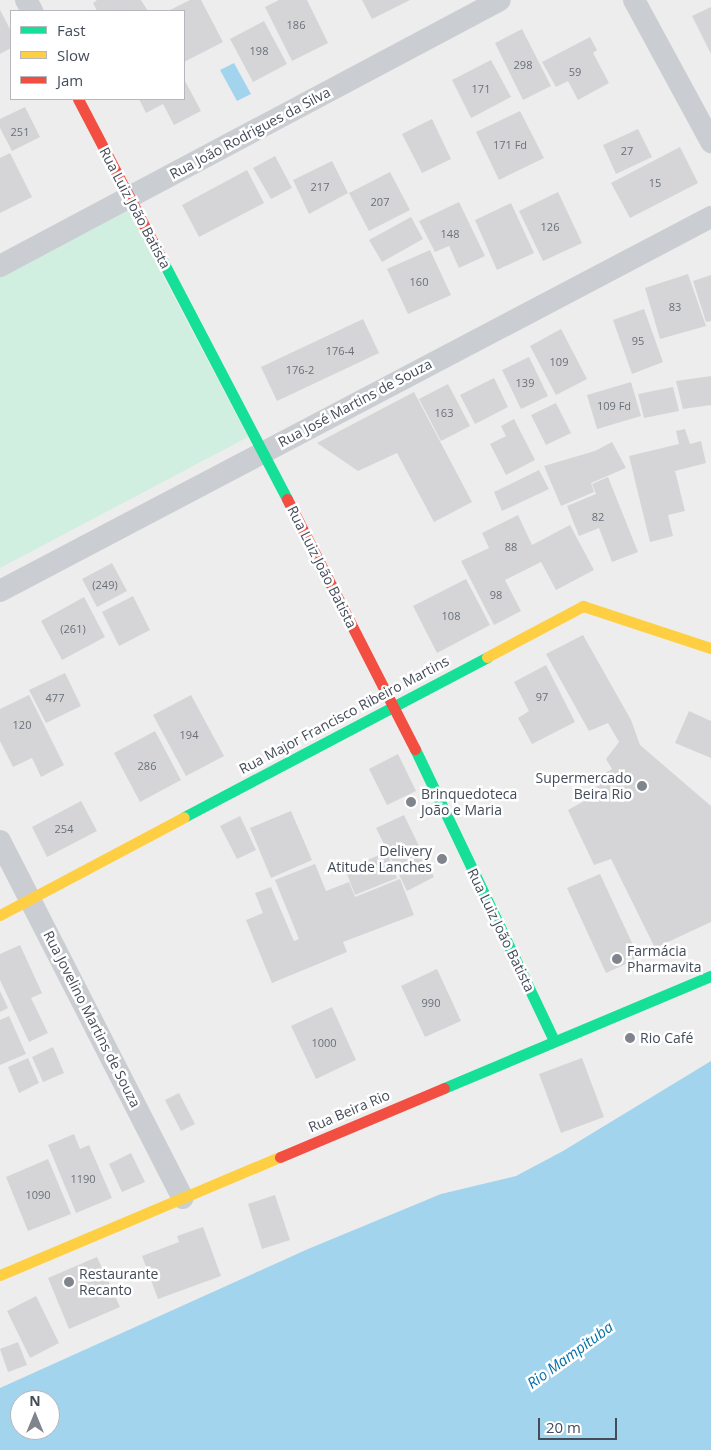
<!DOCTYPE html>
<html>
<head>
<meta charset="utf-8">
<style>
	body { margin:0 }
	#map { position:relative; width:711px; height:1450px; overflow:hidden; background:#eeeded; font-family:"Open Sans",sans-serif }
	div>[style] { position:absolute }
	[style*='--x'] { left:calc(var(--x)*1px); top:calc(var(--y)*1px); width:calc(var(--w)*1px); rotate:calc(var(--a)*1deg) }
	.green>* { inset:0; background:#d0efe0 }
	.water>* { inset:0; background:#a2d4ee }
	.building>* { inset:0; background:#d5d5d7 }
	.street>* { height:22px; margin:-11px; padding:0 11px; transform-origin:11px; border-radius:11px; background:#cacdd1 }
	.fast>* { height:11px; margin:-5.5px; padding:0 5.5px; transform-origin:5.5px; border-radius:5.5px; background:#16e098 }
	.slow>* { height:11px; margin:-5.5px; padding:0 5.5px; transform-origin:5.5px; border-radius:5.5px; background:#ffcf43 }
	.jam>* { height:11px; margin:-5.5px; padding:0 5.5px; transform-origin:5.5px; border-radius:5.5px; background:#f24e42 }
	.dots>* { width:14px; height:14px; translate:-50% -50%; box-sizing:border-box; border:2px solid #fff; border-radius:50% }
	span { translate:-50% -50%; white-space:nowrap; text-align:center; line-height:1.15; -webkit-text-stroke:5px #fff; paint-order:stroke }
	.number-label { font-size:11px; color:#6a707a }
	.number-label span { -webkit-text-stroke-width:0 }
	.street-label { font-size:14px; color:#444c5a }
	.poi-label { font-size:14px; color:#444c5a }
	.right { translate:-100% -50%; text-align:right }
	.left { translate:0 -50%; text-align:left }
	.water-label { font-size:15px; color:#0770aa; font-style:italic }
	.legend { position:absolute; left:10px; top:10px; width:175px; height:90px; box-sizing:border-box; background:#fff; border:1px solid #b4b7bd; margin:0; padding:6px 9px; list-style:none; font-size:15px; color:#444c5a }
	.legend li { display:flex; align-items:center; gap:10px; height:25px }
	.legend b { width:25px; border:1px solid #b4b7bd }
	.north { position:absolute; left:10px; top:1390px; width:50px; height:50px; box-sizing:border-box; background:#fff; border:1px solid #b4b7bd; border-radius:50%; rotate:0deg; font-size:14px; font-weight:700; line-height:20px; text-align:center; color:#444c5a }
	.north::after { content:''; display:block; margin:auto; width:18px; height:22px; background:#80848d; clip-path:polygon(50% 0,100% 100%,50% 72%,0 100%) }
	.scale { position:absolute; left:538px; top:1418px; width:79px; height:22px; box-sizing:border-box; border:2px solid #444c5a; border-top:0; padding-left:6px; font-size:15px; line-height:18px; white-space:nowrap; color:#444c5a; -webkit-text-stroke:4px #fff; paint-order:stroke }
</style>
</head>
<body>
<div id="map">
	<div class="green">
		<i style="clip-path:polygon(127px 208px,248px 437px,0 568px,0 275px)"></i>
	</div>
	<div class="water">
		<i style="clip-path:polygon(234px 63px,251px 94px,237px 101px,220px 70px)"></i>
		<i style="clip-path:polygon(evenodd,711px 1061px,711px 1450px,0 1450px,0 1388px,308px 1249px,441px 1194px,516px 1176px,563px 1151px,711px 1061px,20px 1400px,50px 1400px,50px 1430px,20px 1430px,20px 1400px)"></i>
	</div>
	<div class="building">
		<i style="clip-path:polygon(97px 0,141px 0,148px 11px,97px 11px,93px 3px)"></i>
		<i style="clip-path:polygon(190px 0,201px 0,223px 42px,184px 62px,184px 11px,168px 11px)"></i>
		<i style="clip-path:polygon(279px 0,307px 0,328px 43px,292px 61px,265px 7px)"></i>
		<i style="clip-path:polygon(362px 0,410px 0,372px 19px)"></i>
		<i style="clip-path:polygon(711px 7px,711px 54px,692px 16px)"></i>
		<i style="clip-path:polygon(0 10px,11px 31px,11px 48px,0 54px)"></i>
		<i style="clip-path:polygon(264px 21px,287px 64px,253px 82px,230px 39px)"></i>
		<i style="clip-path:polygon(522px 29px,551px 86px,523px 100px,495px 43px)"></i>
		<i style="clip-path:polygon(590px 37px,597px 50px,593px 53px,609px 83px,578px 100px,568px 81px,556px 87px,542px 62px)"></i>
		<i style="clip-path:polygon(491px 60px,511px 97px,471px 118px,452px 80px)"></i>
		<i style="clip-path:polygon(184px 79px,201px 111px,174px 125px,163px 104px,146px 113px,139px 99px,184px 99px)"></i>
		<i style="clip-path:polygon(25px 107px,40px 137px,12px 151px,0 128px,0 119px)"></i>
		<i style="clip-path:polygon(520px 111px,544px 158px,499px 180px,476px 132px)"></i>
		<i style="clip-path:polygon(432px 119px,451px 159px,422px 173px,402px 134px)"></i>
		<i style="clip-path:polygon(638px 129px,652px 157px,616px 174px,603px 145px)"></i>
		<i style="clip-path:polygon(680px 147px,698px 183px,630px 218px,611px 183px)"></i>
		<i style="clip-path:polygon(10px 153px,32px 197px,0 213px,0 158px)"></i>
		<i style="clip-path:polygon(275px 156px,292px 188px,271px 199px,253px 168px)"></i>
		<i style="clip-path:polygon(332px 161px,348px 193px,309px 214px,293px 180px)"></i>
		<i style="clip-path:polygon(247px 170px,264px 203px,199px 237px,182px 205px)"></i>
		<i style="clip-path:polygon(390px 172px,410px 210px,369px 231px,349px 193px)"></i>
		<i style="clip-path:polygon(558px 192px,582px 243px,543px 261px,519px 211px)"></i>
		<i style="clip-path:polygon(459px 202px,485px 256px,459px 268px,449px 246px,435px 252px,419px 221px)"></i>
		<i style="clip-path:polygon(511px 203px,534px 253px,497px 270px,475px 220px)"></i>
		<i style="clip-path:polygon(411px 217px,423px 239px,382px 262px,369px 240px)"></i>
		<i style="clip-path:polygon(430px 250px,451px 295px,408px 314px,387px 269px)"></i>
		<i style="clip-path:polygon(688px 274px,706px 326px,660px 339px,645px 288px)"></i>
		<i style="clip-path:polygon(711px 275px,711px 321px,706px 322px,693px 281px)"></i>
		<i style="clip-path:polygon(644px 309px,663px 362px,632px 374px,613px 320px)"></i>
		<i style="clip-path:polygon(363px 319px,379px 353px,277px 401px,261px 367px)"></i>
		<i style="clip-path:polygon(561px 329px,587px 379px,556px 395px,530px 346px)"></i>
		<i style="clip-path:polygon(529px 357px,548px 396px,521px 409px,502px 370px)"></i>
		<i style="clip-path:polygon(711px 376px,711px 405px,683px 409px,676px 381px)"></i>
		<i style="clip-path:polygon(494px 378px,508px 407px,475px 424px,460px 395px)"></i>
		<i style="clip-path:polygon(631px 382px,641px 416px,597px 429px,587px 395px)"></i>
		<i style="clip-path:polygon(448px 384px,470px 426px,441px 441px,419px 399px)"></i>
		<i style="clip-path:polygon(673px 387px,679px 411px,644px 418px,638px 394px)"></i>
		<i style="clip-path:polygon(414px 392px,472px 502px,434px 522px,397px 453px,358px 471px,317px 443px)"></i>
		<i style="clip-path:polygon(556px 403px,571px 433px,546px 445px,531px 415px)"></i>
		<i style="clip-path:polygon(514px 419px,535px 460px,506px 475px,490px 444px,506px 436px,501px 426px)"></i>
		<i style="clip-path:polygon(685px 429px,690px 444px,701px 441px,706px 463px,675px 471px,685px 511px,668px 515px,673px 536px,650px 542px,629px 456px,679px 444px,676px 431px)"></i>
		<i style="clip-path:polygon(612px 442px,626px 468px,591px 483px,594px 492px,561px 506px,544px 466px,595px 451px)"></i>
		<i style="clip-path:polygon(539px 470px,549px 489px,502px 511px,494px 492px)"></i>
		<i style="clip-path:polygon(608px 477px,638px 552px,612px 562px,599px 528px,579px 536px,567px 506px,596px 494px,592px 484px)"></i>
		<i style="clip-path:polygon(518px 515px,532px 545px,570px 525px,594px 570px,556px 590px,541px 562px,505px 580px,521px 611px,494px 625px,461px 561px,489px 548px,482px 533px)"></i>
		<i style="clip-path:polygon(112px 563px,127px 591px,97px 607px,82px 579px)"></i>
		<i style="clip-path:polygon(466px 579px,490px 625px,437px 653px,413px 606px)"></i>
		<i style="clip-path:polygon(133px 596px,150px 630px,119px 646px,102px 612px)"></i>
		<i style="clip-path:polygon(84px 597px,105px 637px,62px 660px,41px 621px)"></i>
		<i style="clip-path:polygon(583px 635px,631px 720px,640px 745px,711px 806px,711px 922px,655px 948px,611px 859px,594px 865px,568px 810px,599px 793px,595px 780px,612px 769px,606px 759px,619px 742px,608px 723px,589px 731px,546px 654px)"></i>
		<i style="clip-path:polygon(546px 665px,575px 722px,532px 744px,518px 718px,529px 711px,514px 682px)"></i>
		<i style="clip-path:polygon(65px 673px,81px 706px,46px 723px,29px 690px)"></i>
		<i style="clip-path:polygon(29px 695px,64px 765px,41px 777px,32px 758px,13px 767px,0 741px,0 709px)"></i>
		<i style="clip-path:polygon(191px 695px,224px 756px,186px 776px,153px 715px)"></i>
		<i style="clip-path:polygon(689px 711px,711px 721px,711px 758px,675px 743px)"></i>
		<i style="clip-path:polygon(155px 731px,181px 780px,140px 802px,114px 753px)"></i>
		<i style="clip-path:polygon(398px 754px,416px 791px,387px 805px,369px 769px)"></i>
		<i style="clip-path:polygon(81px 801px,97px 831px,47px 857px,32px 827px)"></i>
		<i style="clip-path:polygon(291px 811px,312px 860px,271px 878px,250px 828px)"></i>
		<i style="clip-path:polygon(404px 815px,434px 877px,407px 891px,376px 828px)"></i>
		<i style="clip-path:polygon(240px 816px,256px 850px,237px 859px,220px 826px)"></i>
		<i style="clip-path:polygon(387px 852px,397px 878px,355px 895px,345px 869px)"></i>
		<i style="clip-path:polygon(315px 864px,326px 891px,349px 882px,355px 897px,400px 879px,414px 915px,343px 942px,347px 952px,272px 983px,246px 920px,263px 913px,255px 893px,271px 887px,294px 941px,299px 939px,275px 880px)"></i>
		<i style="clip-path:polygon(600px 874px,639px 958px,606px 973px,567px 888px)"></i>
		<i style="clip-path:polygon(20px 945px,42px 993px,31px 998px,48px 1033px,29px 1042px,0 980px,0 954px)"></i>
		<i style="clip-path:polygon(437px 969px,461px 1021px,425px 1037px,401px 986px)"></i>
		<i style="clip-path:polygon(0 991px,8px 1008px,0 1012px)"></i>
		<i style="clip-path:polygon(332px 1007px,356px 1060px,316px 1079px,291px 1026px)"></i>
		<i style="clip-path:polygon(9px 1016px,26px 1054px,0 1065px,0 1020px)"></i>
		<i style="clip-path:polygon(53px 1047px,64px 1073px,43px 1082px,32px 1057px)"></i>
		<i style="clip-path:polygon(28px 1058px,39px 1083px,19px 1093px,8px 1067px)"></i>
		<i style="clip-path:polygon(582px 1058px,604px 1117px,561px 1133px,539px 1074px)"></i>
		<i style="clip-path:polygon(179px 1093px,195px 1124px,181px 1131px,165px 1100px)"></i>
		<i style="clip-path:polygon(74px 1134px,80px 1149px,89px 1145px,112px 1198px,76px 1213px,48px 1145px)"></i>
		<i style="clip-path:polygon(131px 1153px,145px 1182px,122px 1192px,109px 1164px)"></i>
		<i style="clip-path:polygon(48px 1159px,71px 1214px,28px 1231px,6px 1177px)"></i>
		<i style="clip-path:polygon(275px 1195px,290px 1240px,262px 1249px,248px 1204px)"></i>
		<i style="clip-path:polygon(203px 1227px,221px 1276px,158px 1299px,142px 1256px,179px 1242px,177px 1236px)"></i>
		<i style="clip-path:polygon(97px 1257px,120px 1307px,69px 1329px,48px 1278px)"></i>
		<i style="clip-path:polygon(36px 1296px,59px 1343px,30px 1358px,7px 1311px)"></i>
		<i style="clip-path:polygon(18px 1342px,27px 1365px,8px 1372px,0 1349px)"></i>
	</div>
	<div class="street">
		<i style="--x:26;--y:0;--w:13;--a:61"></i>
		<i style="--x:634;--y:0;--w:162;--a:61.5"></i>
		<i style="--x:0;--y:266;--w:566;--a:-28.01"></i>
		<i style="--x:0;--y:591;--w:803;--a:-27.75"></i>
		<i style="--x:0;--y:841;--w:401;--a:62.9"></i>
	</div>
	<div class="fast">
		<i style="--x:160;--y:256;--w:274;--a:62.4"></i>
		<i style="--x:415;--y:749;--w:323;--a:64.5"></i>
		<i style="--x:184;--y:817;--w:343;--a:-27.8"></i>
		<i style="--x:444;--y:1088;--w:290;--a:-22.8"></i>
	</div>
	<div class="slow">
		<i style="--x:487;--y:657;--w:109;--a:-28"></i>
		<i style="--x:583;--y:606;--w:135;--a:18.2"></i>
		<i style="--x:0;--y:915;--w:208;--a:-28"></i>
		<i style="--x:0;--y:1275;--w:304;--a:-22.9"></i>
	</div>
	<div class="jam">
		<i style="--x:78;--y:99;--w:177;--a:62.4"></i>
		<i style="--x:287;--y:499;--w:281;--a:62.9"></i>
		<i style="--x:280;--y:1157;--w:178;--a:-22.8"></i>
	</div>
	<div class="dots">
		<i style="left:642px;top:786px;background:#80848d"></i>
		<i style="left:411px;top:802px;background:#80848d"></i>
		<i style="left:442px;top:859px;background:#80848d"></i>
		<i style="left:617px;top:959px;background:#80848d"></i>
		<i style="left:630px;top:1038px;background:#80848d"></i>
		<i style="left:69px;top:1282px;background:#80848d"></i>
	</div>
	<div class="number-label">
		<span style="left:296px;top:25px">186</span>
		<span style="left:259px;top:51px">198</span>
		<span style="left:523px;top:65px">298</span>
		<span style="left:575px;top:72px">59</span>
		<span style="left:481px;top:89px">171</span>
		<span style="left:20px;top:132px">251</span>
		<span style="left:510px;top:145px">171 Fd</span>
		<span style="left:627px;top:151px">27</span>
		<span style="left:655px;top:183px">15</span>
		<span style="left:320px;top:187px">217</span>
		<span style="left:380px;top:202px">207</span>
		<span style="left:550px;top:227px">126</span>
		<span style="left:450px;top:234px">148</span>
		<span style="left:419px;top:282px">160</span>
		<span style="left:675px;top:307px">83</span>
		<span style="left:638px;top:341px">95</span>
		<span style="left:340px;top:351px">176-4</span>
		<span style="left:559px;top:362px">109</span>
		<span style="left:300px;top:370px">176-2</span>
		<span style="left:525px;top:383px">139</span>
		<span style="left:614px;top:406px">109 Fd</span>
		<span style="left:444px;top:413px">163</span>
		<span style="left:598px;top:517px">82</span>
		<span style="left:511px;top:547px">88</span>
		<span style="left:105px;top:585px">(249)</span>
		<span style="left:496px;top:595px">98</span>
		<span style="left:451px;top:616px">108</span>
		<span style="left:73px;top:629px">(261)</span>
		<span style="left:542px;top:697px">97</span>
		<span style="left:55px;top:698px">477</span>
		<span style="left:22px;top:725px">120</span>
		<span style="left:189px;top:735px">194</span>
		<span style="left:147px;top:766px">286</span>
		<span style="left:64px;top:829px">254</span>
		<span style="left:431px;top:1003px">990</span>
		<span style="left:324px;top:1043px">1000</span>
		<span style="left:83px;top:1179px">1190</span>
		<span style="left:38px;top:1195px">1090</span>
	</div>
	<div class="street-label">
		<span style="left:250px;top:133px;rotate:-28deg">Rua João Rodrigues da Silva</span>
		<span style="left:135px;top:208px;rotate:62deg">Rua Luiz João Batista</span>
		<span style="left:355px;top:403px;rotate:-28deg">Rua José Martins de Souza</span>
		<span style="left:322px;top:567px;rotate:63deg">Rua Luiz João Batista</span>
		<span style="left:344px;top:715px;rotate:-28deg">Rua Major Francisco Ribeiro Martins</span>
		<span style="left:501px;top:930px;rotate:64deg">Rua Luiz João Batista</span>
		<span style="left:92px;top:1019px;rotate:63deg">Rua Jovelino Martins de Souza</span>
		<span style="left:349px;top:1111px;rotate:-23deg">Rua Beira Rio</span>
	</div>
	<div class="poi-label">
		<span class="right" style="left:632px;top:786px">Supermercado<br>Beira Rio</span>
		<span class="left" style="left:421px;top:802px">Brinquedoteca<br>João e Maria</span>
		<span class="right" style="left:432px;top:859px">Delivery<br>Atitude Lanches</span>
		<span class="left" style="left:627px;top:959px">Farmácia<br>Pharmavita</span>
		<span class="left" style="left:640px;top:1038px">Rio Café</span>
		<span class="left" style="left:79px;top:1282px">Restaurante<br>Recanto</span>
	</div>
	<div class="water-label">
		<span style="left:570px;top:1355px;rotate:-36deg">Rio Mampituba</span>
	</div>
	<ul class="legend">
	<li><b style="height:6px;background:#16e098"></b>Fast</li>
	<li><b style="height:6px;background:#ffcf43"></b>Slow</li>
	<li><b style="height:6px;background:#f24e42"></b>Jam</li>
	</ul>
	<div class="north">N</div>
	<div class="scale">20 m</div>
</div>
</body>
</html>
